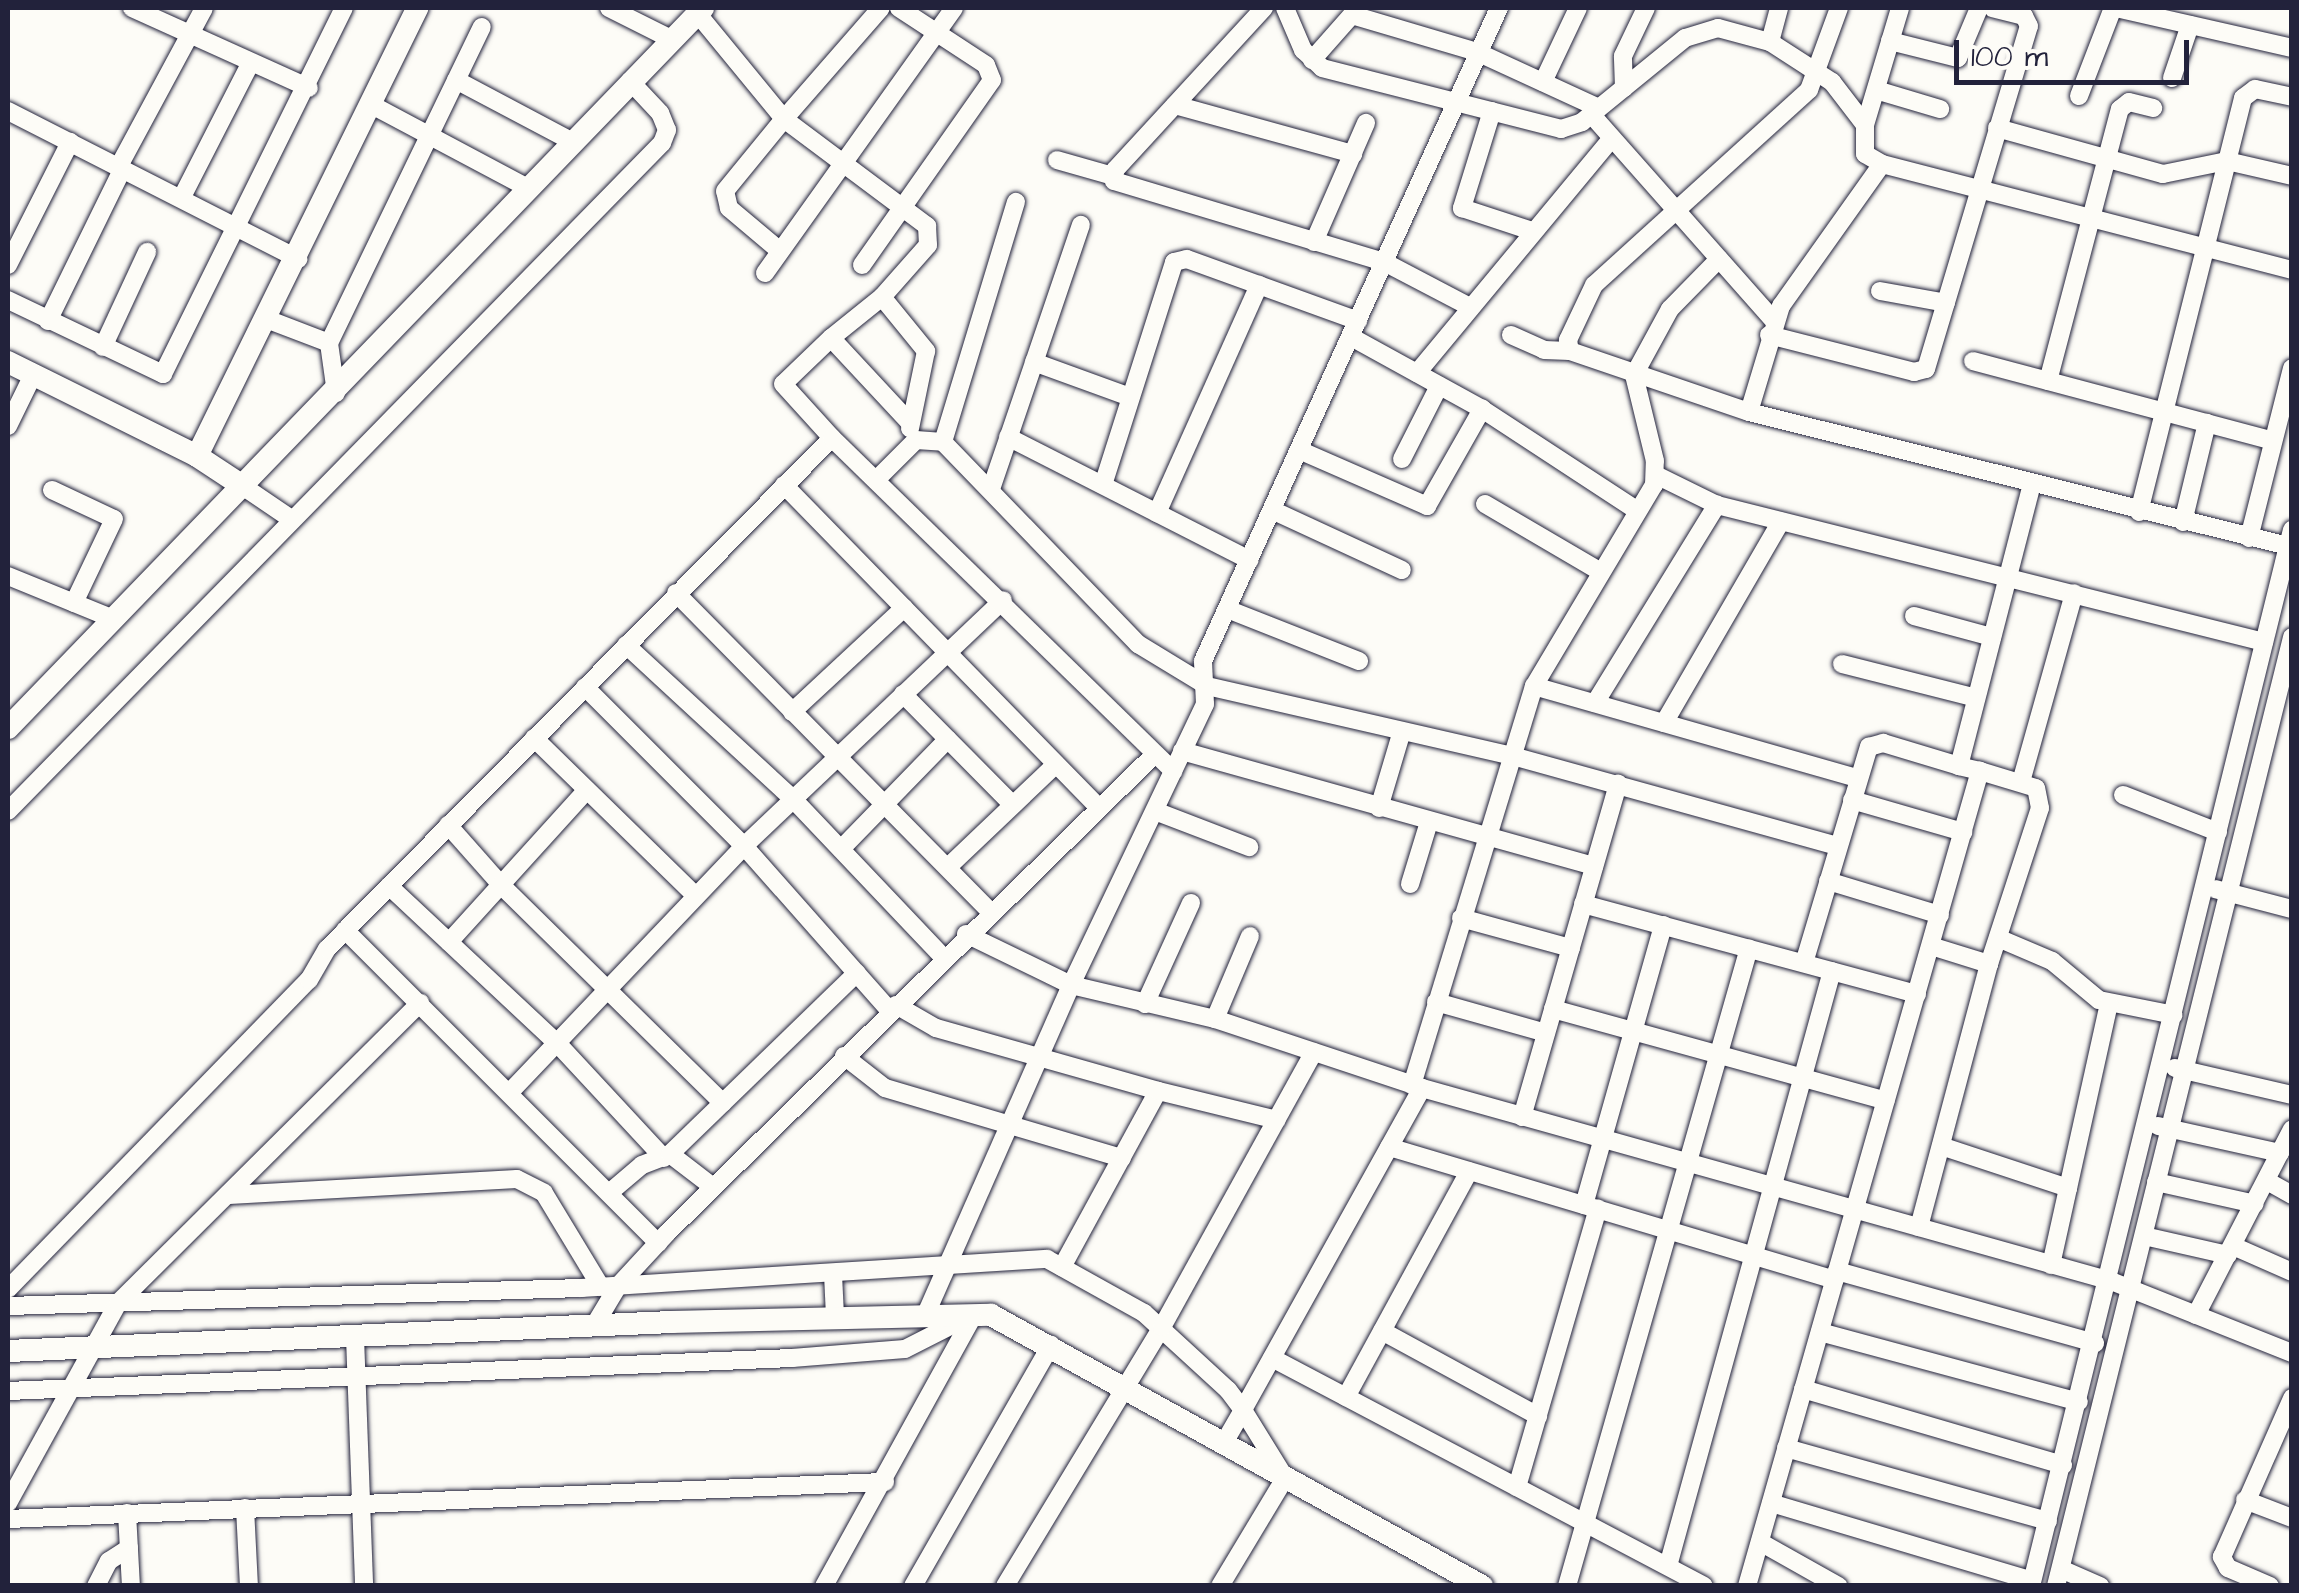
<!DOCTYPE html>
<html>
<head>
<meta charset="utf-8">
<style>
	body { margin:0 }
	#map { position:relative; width:2299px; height:1593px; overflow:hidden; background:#fdfcf7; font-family:"Architects Daughter",sans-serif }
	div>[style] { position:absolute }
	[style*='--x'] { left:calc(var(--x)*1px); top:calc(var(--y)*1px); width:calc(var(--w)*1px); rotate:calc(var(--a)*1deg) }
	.roads { filter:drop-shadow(0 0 2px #22223b) drop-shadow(0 0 2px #22223b) }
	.minor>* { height:18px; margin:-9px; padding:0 9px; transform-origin:9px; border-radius:9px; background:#fdfcf7 }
	.tertiary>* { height:22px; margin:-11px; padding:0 11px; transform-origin:11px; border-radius:11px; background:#fdfcf7 }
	span { translate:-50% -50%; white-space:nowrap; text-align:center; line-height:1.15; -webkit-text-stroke:10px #fdfcf7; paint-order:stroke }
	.frame { position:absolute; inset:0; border:10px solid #22223b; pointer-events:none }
	.scale { position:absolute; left:1954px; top:40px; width:235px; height:45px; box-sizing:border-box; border:5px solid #22223b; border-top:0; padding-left:12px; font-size:30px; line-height:35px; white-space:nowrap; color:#22223b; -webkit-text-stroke:8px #fdfcf7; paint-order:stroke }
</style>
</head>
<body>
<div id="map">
	<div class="roads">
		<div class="minor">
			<i style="--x:132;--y:8;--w:194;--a:24.3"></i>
			<i style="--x:609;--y:8;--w:69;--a:26.6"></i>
			<i style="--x:1264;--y:8;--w:220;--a:132.6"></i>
			<i style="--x:1115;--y:170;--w:11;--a:95"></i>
			<i style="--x:1114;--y:181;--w:282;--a:16.7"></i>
			<i style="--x:1384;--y:262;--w:97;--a:27.6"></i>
			<i style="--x:1285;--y:8;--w:46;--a:66.8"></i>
			<i style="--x:1303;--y:50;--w:26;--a:43"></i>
			<i style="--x:1322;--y:68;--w:247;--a:14.3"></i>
			<i style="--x:1561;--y:129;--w:22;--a:-18"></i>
			<i style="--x:1582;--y:122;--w:133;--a:-39.2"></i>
			<i style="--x:1685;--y:38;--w:34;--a:-17"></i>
			<i style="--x:1718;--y:28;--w:54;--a:15.1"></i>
			<i style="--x:1770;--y:42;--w:74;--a:32.8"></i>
			<i style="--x:1832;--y:82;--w:54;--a:52.5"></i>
			<i style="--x:1865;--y:125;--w:29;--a:90"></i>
			<i style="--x:1865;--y:154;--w:20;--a:30"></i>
			<i style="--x:1882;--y:164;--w:423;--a:14.5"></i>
			<i style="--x:1839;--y:8;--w:87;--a:110.1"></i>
			<i style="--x:1809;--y:90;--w:290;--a:137.8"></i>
			<i style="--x:1594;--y:285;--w:61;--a:115.3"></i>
			<i style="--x:1568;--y:340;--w:11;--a:80"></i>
			<i style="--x:1570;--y:351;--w:189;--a:18.8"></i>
			<i style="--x:1749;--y:412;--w:560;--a:13.96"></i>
			<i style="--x:2116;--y:8;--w:180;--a:12.8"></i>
			<i style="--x:697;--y:13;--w:137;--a:50.6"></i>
			<i style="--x:784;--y:119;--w:147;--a:-48.9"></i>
			<i style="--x:1352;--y:15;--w:130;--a:16.5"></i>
			<i style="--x:1477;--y:52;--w:134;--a:24.7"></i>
			<i style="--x:1890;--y:41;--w:70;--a:14"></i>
			<i style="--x:1958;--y:58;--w:54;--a:-67.2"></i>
			<i style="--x:1770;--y:42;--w:35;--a:-75"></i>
			<i style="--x:1312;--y:60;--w:69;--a:-48.5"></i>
			<i style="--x:2172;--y:78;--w:56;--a:-71.2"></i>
			<i style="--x:456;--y:80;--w:130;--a:27.9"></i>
			<i style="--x:1543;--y:82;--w:82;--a:-64.7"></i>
			<i style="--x:1624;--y:88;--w:32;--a:-92"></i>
			<i style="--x:1623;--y:56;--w:53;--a:-64.4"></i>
			<i style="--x:1876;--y:90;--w:67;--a:16.5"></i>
			<i style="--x:2079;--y:96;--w:94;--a:-68.9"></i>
			<i style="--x:370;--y:104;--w:177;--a:28"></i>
			<i style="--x:1175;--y:105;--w:185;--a:15.4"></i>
			<i style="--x:8;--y:111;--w:326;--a:27"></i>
			<i style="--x:1492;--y:111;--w:102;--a:107.2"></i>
			<i style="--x:1462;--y:208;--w:74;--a:18.2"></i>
			<i style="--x:1591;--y:114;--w:276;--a:48.5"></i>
			<i style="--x:1865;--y:125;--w:122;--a:-73.3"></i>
			<i style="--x:1997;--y:128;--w:172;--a:15.5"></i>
			<i style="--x:2163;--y:174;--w:65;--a:-11.5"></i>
			<i style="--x:2227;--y:161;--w:67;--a:13"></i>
			<i style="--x:1057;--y:160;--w:58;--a:15.9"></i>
			<i style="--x:119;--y:166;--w:179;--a:-61.7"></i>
			<i style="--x:182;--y:197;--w:147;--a:-62.9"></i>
			<i style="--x:1314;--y:242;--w:130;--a:-66.4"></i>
			<i style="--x:780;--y:251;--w:67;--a:-139.9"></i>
			<i style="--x:729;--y:208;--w:17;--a:-103"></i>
			<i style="--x:725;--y:191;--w:93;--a:-50.7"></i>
			<i style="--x:784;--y:119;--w:179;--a:36.8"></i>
			<i style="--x:927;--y:226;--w:19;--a:87"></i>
			<i style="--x:928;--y:245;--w:69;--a:131.5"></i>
			<i style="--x:882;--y:297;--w:65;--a:141.2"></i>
			<i style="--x:831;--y:338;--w:115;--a:47.1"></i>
			<i style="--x:8;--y:265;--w:138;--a:-63.2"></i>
			<i style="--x:862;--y:265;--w:226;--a:-54.9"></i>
			<i style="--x:992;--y:80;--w:16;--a:-112"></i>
			<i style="--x:986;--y:65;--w:104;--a:-146.8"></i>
			<i style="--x:765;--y:273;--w:325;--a:-54.5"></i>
			<i style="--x:1880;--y:291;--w:67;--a:10.3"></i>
			<i style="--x:882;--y:297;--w:70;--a:50.8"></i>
			<i style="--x:926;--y:351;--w:79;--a:101.7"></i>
			<i style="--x:8;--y:300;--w:172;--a:25.5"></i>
			<i style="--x:163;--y:374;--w:408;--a:-63.7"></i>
			<i style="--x:269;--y:320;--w:64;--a:21"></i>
			<i style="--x:48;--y:321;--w:170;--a:-63.9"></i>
			<i style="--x:1511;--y:335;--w:36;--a:24"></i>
			<i style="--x:1544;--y:350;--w:26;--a:2"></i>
			<i style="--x:1769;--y:335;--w:150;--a:14.3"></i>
			<i style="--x:1914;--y:372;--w:12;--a:-14"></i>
			<i style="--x:1926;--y:369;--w:358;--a:-73.3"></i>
			<i style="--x:2029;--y:26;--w:11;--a:-117"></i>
			<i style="--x:2024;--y:16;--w:32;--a:-166"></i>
			<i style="--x:831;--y:338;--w:66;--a:136.2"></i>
			<i style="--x:783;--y:384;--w:73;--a:47.8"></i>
			<i style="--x:103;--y:347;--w:105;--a:-65.1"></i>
			<i style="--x:1973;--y:361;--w:310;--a:14.9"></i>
			<i style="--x:1034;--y:362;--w:102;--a:20"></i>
			<i style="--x:1417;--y:373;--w:305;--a:-50.3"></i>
			<i style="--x:2048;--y:381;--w:281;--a:-75.2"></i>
			<i style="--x:2120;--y:109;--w:11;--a:-38"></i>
			<i style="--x:2129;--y:102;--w:25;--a:14"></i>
			<i style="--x:336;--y:393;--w:50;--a:-98"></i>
			<i style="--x:329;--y:343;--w:351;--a:-64.2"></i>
			<i style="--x:1482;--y:409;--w:186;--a:33.2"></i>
			<i style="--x:1749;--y:412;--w:111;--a:-73.2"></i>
			<i style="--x:1781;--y:306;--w:174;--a:-54.6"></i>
			<i style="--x:8;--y:426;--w:57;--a:-63.9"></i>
			<i style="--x:1008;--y:437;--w:271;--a:27"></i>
			<i style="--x:943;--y:442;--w:251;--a:-73.1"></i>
			<i style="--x:1299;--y:450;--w:140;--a:23.6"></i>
			<i style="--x:1427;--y:506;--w:112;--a:-60.4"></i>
			<i style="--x:1482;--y:409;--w:149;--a:-151.2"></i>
			<i style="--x:1402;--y:459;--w:82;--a:-63.1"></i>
			<i style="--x:1656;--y:475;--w:68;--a:26.2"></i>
			<i style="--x:1717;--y:505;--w:564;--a:14.06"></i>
			<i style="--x:877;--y:479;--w:55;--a:-45"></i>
			<i style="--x:916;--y:440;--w:27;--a:4"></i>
			<i style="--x:943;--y:442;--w:281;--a:46"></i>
			<i style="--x:1138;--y:644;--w:81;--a:31.3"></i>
			<i style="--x:1207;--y:686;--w:310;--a:12.9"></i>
			<i style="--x:1509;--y:755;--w:341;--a:15.5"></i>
			<i style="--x:784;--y:485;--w:448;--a:45.7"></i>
			<i style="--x:1103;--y:485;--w:234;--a:-72.3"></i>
			<i style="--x:1174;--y:262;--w:13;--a:-13"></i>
			<i style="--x:1187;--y:259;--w:182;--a:19.9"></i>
			<i style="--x:244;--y:487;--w:57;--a:34.2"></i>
			<i style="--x:991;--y:489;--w:279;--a:-71.2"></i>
			<i style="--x:52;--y:490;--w:68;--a:25.1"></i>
			<i style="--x:114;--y:519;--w:93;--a:115.5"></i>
			<i style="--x:1485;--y:504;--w:134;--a:30.4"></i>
			<i style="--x:1272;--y:510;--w:143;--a:24.8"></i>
			<i style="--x:2139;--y:512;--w:427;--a:-75.9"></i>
			<i style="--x:2243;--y:98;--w:15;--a:-37"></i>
			<i style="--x:2255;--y:89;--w:38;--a:12"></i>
			<i style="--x:1157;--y:513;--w:250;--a:-65.9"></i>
			<i style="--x:2183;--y:522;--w:102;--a:-76.4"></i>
			<i style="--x:2249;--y:538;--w:175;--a:-75.8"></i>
			<i style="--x:8;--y:576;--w:111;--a:22.2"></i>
			<i style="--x:676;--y:593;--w:447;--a:45.4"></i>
			<i style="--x:1227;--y:609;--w:142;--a:21.5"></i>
			<i style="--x:1914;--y:616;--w:81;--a:15.1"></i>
			<i style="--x:626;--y:645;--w:227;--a:42.7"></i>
			<i style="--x:793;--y:799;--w:218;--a:46.5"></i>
			<i style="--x:1842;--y:664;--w:138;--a:14.2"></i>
			<i style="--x:1534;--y:686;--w:337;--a:15.9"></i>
			<i style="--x:585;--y:687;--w:225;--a:45"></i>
			<i style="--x:744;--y:846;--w:220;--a:48.5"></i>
			<i style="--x:903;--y:694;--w:156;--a:45.3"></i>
			<i style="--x:1595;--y:703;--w:233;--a:-58.4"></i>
			<i style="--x:792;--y:712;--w:153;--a:-42.9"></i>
			<i style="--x:1664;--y:723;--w:233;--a:-59.9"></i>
			<i style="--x:534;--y:738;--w:226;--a:44.3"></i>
			<i style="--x:1182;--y:751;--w:428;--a:15.6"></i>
			<i style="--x:2021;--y:782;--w:196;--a:-74.3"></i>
			<i style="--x:2123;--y:795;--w:102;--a:21.3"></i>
			<i style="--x:1852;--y:800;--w:116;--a:16.1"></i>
			<i style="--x:1379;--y:808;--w:80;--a:-73.4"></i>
			<i style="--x:8;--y:811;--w:935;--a:-45.61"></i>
			<i style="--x:662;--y:143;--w:14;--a:-69"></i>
			<i style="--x:667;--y:130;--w:18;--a:-112"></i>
			<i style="--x:660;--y:113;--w:44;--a:-133.2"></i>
			<i style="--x:1155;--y:811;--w:101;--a:21"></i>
			<i style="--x:448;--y:825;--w:80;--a:48.5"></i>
			<i style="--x:501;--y:885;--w:311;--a:44.5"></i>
			<i style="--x:841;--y:849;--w:153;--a:-45.8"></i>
			<i style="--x:948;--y:867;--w:149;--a:-43.6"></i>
			<i style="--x:1828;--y:881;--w:117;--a:16.9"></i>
			<i style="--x:1410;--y:884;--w:65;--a:-73"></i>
			<i style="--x:389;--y:886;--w:230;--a:43.1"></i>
			<i style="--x:557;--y:1043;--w:157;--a:47.1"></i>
			<i style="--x:2215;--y:889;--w:80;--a:14.6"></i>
			<i style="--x:1583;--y:904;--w:346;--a:15.1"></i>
			<i style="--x:1461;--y:918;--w:114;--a:15.3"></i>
			<i style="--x:345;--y:930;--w:443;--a:45"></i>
			<i style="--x:966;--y:934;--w:117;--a:25.9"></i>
			<i style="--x:1071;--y:985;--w:148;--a:13.3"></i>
			<i style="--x:1215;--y:1019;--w:218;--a:18.4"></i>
			<i style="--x:1422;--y:1088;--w:368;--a:119.1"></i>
			<i style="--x:1243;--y:1410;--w:80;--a:58.3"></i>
			<i style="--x:1285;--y:1478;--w:126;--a:121"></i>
			<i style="--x:1998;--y:938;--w:59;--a:23.1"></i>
			<i style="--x:2052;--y:961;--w:61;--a:39.7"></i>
			<i style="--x:2099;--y:1000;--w:76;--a:11.3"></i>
			<i style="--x:449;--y:942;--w:205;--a:-47.8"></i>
			<i style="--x:1931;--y:946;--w:61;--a:17.2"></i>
			<i style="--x:1804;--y:963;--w:226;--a:-73.3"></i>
			<i style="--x:1869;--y:747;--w:15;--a:-16"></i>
			<i style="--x:1883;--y:743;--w:79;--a:16.8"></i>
			<i style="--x:1436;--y:1002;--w:114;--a:15.7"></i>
			<i style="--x:1145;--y:1004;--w:111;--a:-65.5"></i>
			<i style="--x:896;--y:1005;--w:46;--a:29.9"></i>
			<i style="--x:936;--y:1028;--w:231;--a:15.8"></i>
			<i style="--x:1553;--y:1009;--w:345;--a:15.4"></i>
			<i style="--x:1215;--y:1019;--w:90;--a:-67.1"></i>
			<i style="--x:844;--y:1056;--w:52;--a:38"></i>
			<i style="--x:885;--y:1088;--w:247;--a:16.5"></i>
			<i style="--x:2175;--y:1068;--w:120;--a:13"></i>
			<i style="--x:1412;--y:1085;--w:417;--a:-73"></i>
			<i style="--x:1534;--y:686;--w:234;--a:-59.2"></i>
			<i style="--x:1654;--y:485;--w:24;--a:-88"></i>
			<i style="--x:1655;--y:461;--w:89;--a:-103.7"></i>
			<i style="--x:1634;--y:375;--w:75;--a:-61.4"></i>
			<i style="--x:1670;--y:309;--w:70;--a:-45.6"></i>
			<i style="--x:1422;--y:1088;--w:716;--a:15.65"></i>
			<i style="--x:2111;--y:1281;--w:195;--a:21.7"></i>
			<i style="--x:510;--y:1092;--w:340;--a:-46.4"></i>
			<i style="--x:744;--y:846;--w:357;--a:-43.5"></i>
			<i style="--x:1522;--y:1117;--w:347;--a:-73.9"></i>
			<i style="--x:2158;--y:1126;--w:125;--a:12.5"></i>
			<i style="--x:1941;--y:1146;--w:134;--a:18.3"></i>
			<i style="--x:1389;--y:1147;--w:465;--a:16.6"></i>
			<i style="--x:670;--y:1154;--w:54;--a:37.5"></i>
			<i style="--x:2267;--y:1181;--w:29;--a:29"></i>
			<i style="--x:2156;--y:1182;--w:101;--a:12.5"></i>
			<i style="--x:609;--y:1193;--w:43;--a:-40.3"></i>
			<i style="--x:642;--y:1165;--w:30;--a:-21"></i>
			<i style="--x:670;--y:1154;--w:260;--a:-44.1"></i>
			<i style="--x:229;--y:1195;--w:288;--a:-3.2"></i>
			<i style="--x:517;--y:1179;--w:30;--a:27"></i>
			<i style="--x:544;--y:1193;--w:110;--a:58.8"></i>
			<i style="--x:1584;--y:1205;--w:291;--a:-74.2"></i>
			<i style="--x:1919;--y:1227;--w:272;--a:-75.1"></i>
			<i style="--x:1989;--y:964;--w:164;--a:-71.9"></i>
			<i style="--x:2040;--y:808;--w:20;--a:-101"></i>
			<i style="--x:2036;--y:788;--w:59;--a:-163.1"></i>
			<i style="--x:2144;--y:1236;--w:86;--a:12.7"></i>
			<i style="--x:2233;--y:1246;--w:64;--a:23.8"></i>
			<i style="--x:2051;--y:1265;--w:268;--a:-77.5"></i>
			<i style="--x:1062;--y:1267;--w:200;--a:-61.4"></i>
			<i style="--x:1158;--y:1091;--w:122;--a:13.7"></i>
			<i style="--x:1837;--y:1271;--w:268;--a:15.6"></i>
			<i style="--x:833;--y:1274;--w:43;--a:87.3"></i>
			<i style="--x:8;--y:1289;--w:431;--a:-45.8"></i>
			<i style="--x:309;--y:980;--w:36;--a:-60"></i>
			<i style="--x:327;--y:949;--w:718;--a:-45.34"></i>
			<i style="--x:832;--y:438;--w:477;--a:44.3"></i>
			<i style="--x:8;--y:1306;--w:574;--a:-1.8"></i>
			<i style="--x:582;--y:1288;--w:466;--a:-3.6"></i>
			<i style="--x:1047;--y:1259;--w:111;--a:29.1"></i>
			<i style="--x:1144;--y:1313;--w:114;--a:42.5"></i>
			<i style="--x:1228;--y:1390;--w:25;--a:53"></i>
			<i style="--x:1243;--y:1410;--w:39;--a:120"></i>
			<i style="--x:926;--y:1314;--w:360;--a:-66.2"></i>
			<i style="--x:1071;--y:985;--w:311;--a:-64.5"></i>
			<i style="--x:1205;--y:704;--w:43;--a:-92.7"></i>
			<i style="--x:1203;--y:661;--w:717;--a:-65.62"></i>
			<i style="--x:2196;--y:1315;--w:209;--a:-62.7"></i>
			<i style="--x:594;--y:1326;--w:47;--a:-59"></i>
			<i style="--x:618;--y:1286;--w:72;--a:-47.2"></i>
			<i style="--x:667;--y:1233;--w:682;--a:-44.47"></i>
			<i style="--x:1382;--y:1331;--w:178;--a:28.6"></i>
			<i style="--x:1820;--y:1332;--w:268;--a:15.1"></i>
			<i style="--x:355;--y:1337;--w:249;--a:87.9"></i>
			<i style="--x:1272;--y:1358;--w:488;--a:27.8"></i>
			<i style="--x:1803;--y:1389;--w:271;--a:16.3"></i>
			<i style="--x:8;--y:1391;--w:785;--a:-2.41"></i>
			<i style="--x:792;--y:1358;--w:113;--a:-4.6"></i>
			<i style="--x:905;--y:1349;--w:75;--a:-26.9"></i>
			<i style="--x:1346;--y:1397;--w:257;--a:-61.4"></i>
			<i style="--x:1786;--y:1448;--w:272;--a:15.6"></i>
			<i style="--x:1517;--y:1487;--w:290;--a:-73.8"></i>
			<i style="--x:2245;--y:1500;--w:50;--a:21"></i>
			<i style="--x:8;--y:1503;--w:228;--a:-61.2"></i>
			<i style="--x:118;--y:1303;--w:426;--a:-44.8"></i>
			<i style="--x:1771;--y:1503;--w:272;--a:16.6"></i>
			<i style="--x:245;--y:1508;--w:78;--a:87.1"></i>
			<i style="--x:127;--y:1513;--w:73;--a:86.9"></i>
			<i style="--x:8;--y:1519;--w:878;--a:-2.42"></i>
			<i style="--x:1760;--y:1542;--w:90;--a:29.4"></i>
			<i style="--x:1668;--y:1566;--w:617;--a:-74.59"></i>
			<i style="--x:2061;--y:1569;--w:43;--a:23.6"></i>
			<i style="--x:96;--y:1586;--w:28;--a:-63"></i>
			<i style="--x:109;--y:1561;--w:24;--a:-33"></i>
			<i style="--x:824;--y:1586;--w:306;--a:-61.1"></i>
			<i style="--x:913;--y:1586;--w:278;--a:-60.2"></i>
			<i style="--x:1005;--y:1586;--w:303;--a:-58.8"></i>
			<i style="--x:1162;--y:1327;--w:314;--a:-61.1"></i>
			<i style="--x:1567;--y:1586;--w:663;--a:-74.08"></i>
			<i style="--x:1747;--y:1586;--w:848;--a:-74.05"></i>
			<i style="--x:1980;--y:771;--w:22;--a:-167"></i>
			<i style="--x:1959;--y:766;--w:288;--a:-75.5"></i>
			<i style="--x:2031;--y:1586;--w:1088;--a:-76.12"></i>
			<i style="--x:2056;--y:1586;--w:978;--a:-76.03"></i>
			<i style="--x:2270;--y:1586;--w:46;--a:-156.8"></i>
			<i style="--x:2228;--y:1568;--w:13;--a:-119"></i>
			<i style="--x:2222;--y:1557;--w:174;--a:-66.2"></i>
		</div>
		<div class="tertiary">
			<i style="--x:8;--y:362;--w:211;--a:26.4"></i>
			<i style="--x:197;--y:456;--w:56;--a:33.4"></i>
			<i style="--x:197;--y:456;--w:499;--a:-63.8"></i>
			<i style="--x:8;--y:728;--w:1001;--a:-46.01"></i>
			<i style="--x:8;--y:1351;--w:664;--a:-2.5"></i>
			<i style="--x:671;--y:1322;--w:320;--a:-1.3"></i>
			<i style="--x:991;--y:1315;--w:561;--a:28.9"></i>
		</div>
	</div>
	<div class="frame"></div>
	<div class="scale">100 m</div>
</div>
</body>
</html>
